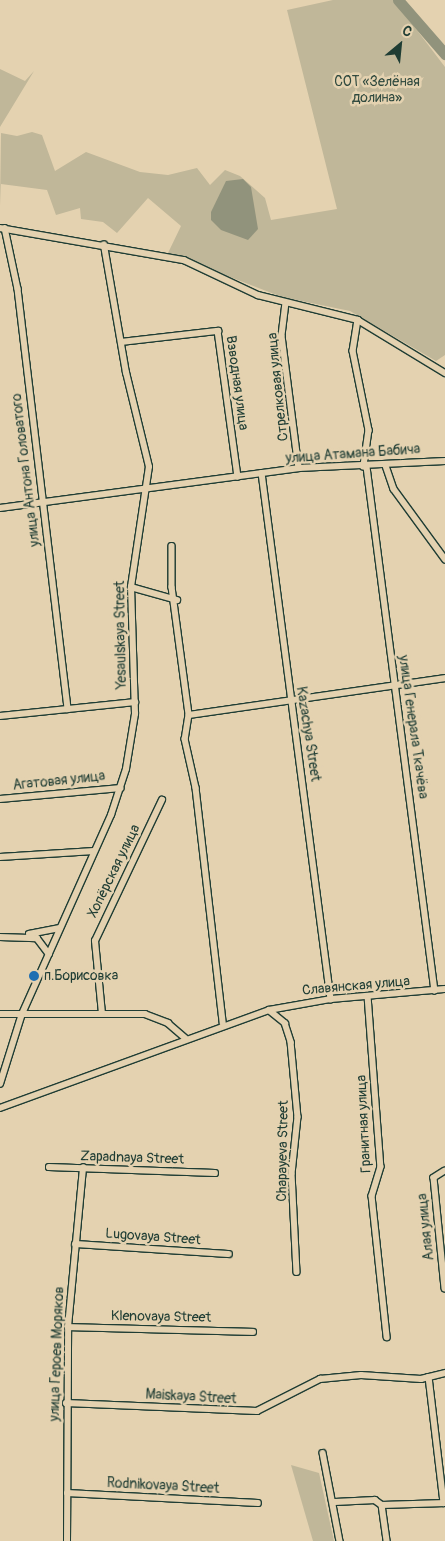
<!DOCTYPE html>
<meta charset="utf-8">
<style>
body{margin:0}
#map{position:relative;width:445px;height:1541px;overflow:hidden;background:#e4d2b0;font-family:Pangolin,sans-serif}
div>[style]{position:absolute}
.green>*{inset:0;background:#c0b799}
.water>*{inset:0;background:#91937c}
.river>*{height:11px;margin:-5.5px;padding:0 5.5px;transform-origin:5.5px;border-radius:5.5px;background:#91937c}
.roads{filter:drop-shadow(1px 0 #1f3d34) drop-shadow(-1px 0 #1f3d34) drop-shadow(0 1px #1f3d34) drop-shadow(0 -1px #1f3d34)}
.minor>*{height:5.5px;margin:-2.75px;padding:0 2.75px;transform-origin:2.75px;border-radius:2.75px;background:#e4d2b0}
.dots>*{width:14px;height:14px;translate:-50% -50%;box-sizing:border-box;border:2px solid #e4d2b0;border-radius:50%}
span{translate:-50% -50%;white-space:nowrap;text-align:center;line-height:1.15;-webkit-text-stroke:5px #e4d2b0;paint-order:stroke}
.park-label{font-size:14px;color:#2f493e}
.street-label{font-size:14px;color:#1f3d34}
.poi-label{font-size:14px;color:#1f3d34}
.left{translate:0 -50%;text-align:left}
.north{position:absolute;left:375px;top:20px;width:50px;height:50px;-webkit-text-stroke:4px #e4d2b0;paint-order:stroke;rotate:28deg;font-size:14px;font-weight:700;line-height:20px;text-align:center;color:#1f3d34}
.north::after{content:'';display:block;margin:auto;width:18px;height:22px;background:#1f3d34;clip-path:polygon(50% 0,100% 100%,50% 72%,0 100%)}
</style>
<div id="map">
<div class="green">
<i style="clip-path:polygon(333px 0,394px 0,445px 67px,445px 355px,436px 361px,350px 311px,282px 297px,168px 253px,181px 226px,148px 198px,117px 233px,103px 222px,81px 219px,80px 208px,56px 215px,47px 190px,1px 184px,0 206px,1px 133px,17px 136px,32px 132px,42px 135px,55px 171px,86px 152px,140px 172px,168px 175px,197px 168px,210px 185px,225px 170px,240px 176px,265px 198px,271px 220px,337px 209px,287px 10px)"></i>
<i style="clip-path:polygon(0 69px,25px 81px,34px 71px,0 127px)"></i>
<i style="clip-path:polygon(291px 1465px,319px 1473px,334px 1541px,313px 1541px)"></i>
</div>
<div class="water">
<i style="clip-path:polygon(243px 179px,251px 187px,258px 229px,248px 240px,221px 230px,211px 220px,211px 212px,226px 181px)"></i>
</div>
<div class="river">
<i style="left:398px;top:0;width:72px;rotate:49deg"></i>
</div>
<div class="roads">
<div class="minor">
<i style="left:0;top:228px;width:187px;rotate:9.9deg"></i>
<i style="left:184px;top:260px;width:82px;rotate:25.3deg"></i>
<i style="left:258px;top:295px;width:103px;rotate:14deg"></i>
<i style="left:358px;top:320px;width:102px;rotate:31.3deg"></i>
<i style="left:5px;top:228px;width:62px;rotate:78deg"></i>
<i style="left:18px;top:289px;width:423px;rotate:83.2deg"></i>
<i style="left:286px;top:303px;width:33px;rotate:97deg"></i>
<i style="left:282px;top:336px;width:133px;rotate:82.7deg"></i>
<i style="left:358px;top:320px;width:31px;rotate:99deg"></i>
<i style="left:353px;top:351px;width:81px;rotate:78.6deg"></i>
<i style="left:369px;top:430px;width:37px;rotate:98deg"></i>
<i style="left:121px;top:342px;width:98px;rotate:-6.5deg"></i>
<i style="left:218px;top:331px;width:147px;rotate:82.2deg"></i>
<i style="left:386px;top:466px;width:24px;rotate:71deg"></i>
<i style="left:394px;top:489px;width:87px;rotate:53.9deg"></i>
<i style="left:367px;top:467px;width:528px;rotate:82.61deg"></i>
<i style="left:262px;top:473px;width:531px;rotate:82.53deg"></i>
<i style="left:0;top:508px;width:302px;rotate:-7.6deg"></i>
<i style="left:299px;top:468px;width:146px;rotate:-2.7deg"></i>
<i style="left:172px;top:546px;width:41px;rotate:90deg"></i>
<i style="left:172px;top:587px;width:129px;rotate:82.4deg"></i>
<i style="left:189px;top:715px;width:24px;rotate:99deg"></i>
<i style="left:185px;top:739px;width:50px;rotate:77.3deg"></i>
<i style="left:196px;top:788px;width:237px;rotate:83.4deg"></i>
<i style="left:131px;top:587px;width:48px;rotate:15.8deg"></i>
<i style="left:189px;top:715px;width:259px;rotate:-8.2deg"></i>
<i style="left:0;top:716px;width:136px;rotate:-5.9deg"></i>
<i style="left:0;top:799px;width:121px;rotate:-5.2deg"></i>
<i style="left:0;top:857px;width:94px;rotate:-3.7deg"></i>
<i style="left:29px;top:934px;width:31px;rotate:-11deg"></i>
<i style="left:0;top:937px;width:37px;rotate:2deg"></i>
<i style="left:37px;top:938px;width:20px;rotate:53deg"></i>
<i style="left:368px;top:996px;width:171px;rotate:85.7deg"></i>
<i style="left:381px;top:1167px;width:30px;rotate:107deg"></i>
<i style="left:372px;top:1196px;width:142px;rotate:83.9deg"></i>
<i style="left:269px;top:1010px;width:21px;rotate:39deg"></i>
<i style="left:285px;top:1023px;width:20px;rotate:72deg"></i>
<i style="left:291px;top:1042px;width:75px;rotate:84.7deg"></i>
<i style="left:298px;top:1117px;width:57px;rotate:96deg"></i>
<i style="left:292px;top:1174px;width:98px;rotate:87.1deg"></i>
<i style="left:0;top:1014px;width:145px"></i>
<i style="left:145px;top:1014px;width:25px;rotate:21deg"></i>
<i style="left:168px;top:1023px;width:23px;rotate:41deg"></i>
<i style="left:102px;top:1014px;width:73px;rotate:-95.5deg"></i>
<i style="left:95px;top:941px;width:156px;rotate:-64.6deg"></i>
<i style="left:0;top:1084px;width:73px;rotate:-72.6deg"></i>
<i style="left:22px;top:1014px;width:218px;rotate:-65.9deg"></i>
<i style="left:111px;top:815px;width:48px;rotate:-71.9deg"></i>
<i style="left:126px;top:769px;width:56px;rotate:-80.7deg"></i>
<i style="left:135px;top:714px;width:127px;rotate:-91.8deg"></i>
<i style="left:131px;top:587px;width:121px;rotate:-81.5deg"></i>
<i style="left:149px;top:467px;width:97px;rotate:-103.7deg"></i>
<i style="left:126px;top:373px;width:130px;rotate:-99.8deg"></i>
<i style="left:0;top:1108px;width:286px;rotate:-20deg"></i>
<i style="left:269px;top:1010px;width:63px;rotate:-10.1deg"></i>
<i style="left:331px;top:999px;width:114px;rotate:-5deg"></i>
<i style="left:49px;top:1167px;width:166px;rotate:2.1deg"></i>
<i style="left:445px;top:1171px;width:13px;rotate:148deg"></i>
<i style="left:434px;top:1178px;width:111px;rotate:84.3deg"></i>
<i style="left:75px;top:1244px;width:154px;rotate:3.7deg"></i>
<i style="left:68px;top:1327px;width:185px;rotate:1.5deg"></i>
<i style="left:429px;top:1377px;width:127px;rotate:83.2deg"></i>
<i style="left:66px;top:1403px;width:191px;rotate:2.4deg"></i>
<i style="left:257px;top:1411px;width:71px;rotate:-26.9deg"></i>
<i style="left:320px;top:1379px;width:41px;rotate:-5.6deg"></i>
<i style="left:361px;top:1375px;width:60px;rotate:3.8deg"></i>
<i style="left:421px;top:1379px;width:25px;rotate:-14deg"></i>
<i style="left:323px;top:1453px;width:90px;rotate:79.1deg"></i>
<i style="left:67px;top:1493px;width:191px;rotate:3deg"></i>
<i style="left:335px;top:1502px;width:40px;rotate:-2.9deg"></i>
<i style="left:375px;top:1500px;width:9px;rotate:36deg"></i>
<i style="left:382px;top:1505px;width:63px;rotate:-1.8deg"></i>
<i style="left:382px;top:1505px;width:36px;rotate:82deg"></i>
<i style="left:67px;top:1541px;width:214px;rotate:-89.7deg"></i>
<i style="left:68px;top:1327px;width:160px;rotate:-84.6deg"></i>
</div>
</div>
<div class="dots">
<i style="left:34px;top:976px;background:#1f6fb2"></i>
</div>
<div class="park-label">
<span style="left:377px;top:90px">СОТ «Зелёная<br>долина»</span>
</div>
<div class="street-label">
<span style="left:237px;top:383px;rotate:82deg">Взводная улица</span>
<span style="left:278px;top:387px;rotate:-96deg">Стрелковая улица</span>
<span style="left:353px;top:454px;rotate:-4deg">улица Атамана Бабича</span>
<span style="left:26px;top:470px;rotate:-97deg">улица Антона Головатого</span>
<span style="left:121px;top:635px;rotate:-91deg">Yesaulskaya Street</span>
<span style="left:413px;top:727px;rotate:82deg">улица Генерала Ткачёва</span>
<span style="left:308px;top:734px;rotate:81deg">Kazachya Street</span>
<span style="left:59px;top:781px;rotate:-6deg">Агатовая улица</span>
<span style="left:114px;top:871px;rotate:-64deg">Хопёрская улица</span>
<span style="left:356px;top:986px;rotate:-5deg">Славянская улица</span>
<span style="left:364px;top:1124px;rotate:-93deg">Гранитная улица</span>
<span style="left:283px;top:1151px;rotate:-89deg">Chapayeva Street</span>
<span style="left:132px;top:1158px;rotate:2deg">Zapadnaya Street</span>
<span style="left:426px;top:1227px;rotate:-96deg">Алая улица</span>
<span style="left:153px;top:1237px;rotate:4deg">Lugovaya Street</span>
<span style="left:161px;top:1317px;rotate:1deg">Klenovaya Street</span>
<span style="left:57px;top:1354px;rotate:-88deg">улица Героев Моряков</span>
<span style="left:191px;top:1397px;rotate:3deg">Maiskaya Street</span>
<span style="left:163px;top:1486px;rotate:3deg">Rodnikovaya Street</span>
</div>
<div class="poi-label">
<span class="left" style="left:44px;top:976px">п.Борисовка</span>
</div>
<div class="north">С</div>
</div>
